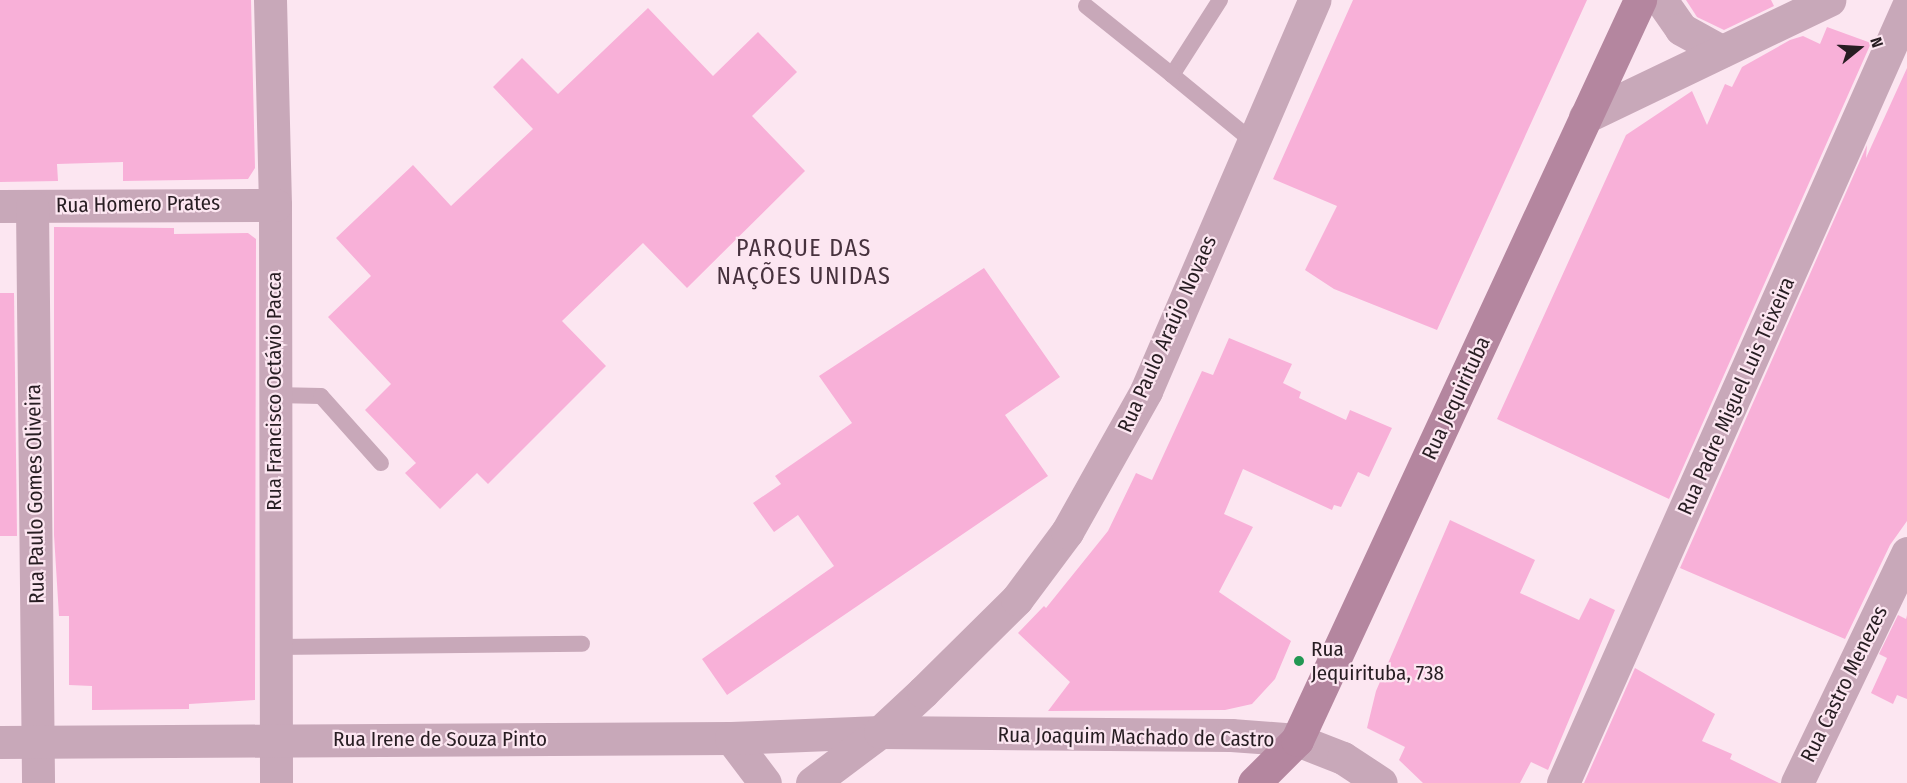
<!DOCTYPE html>
<meta charset="utf-8">
<style>
body{margin:0}
#map{position:relative;width:1907px;height:783px;overflow:hidden;background:#fce6f1;font-family:"Fira Sans Condensed",sans-serif}
div>[style]{position:absolute}
.building>*{inset:0;background:#f8b0d8}
.lane>*{height:16px;margin:-8px;padding:0 8px;transform-origin:8px;border-radius:8px;background:#c8a8b9}
.street>*{height:33px;margin:-16.5px;padding:0 16.5px;transform-origin:16.5px;border-radius:16.5px;background:#c8a8b9}
.secondary>*{height:33px;margin:-16.5px;padding:0 16.5px;transform-origin:16.5px;border-radius:16.5px;background:#b4869f}
.dots>*{width:16px;height:16px;translate:-50% -50%;box-sizing:border-box;border:3px solid #fce6f1;border-radius:50%}
span{translate:-50% -50%;white-space:nowrap;text-align:center;line-height:1.15;-webkit-text-stroke:4.5px #fce6f1;paint-order:stroke}
.street-label{font-size:21px;color:#271d22}
.poi-label{font-size:21px;color:#271d22}
.left{translate:0 -50%;text-align:left}
.quarter-label{font-size:24px;color:#47323e;letter-spacing:1.5px}
.north{position:absolute;left:1829px;top:18px;width:60px;height:60px;-webkit-text-stroke:4px #fce6f1;paint-order:stroke;rotate:72deg;font-size:16px;font-weight:700;line-height:24px;text-align:center;color:#271d22}
.north::after{content:'';display:block;margin:auto;width:21px;height:27px;background:#271d22;clip-path:polygon(50% 0,100% 100%,50% 72%,0 100%)}
</style>
<div id="map">
<div class="building">
<i style="clip-path:polygon(0 0,251px 0,255px 168px,248px 179px,123px 181px,123px 162px,57px 164px,58px 181px,0 182px)"></i>
<i style="clip-path:polygon(1353px 0,1587px 0,1437px 330px,1334px 289px,1305px 270px,1337px 206px,1273px 179px)"></i>
<i style="clip-path:polygon(1686px 0,1771px 0,1774px 6px,1724px 30px,1697px 17px)"></i>
<i style="clip-path:polygon(648px 8px,713px 76px,758px 32px,797px 72px,752px 116px,805px 171px,687px 288px,643px 243px,562px 321px,606px 366px,488px 484px,477px 473px,440px 509px,405px 473px,416px 463px,365px 410px,391px 384px,328px 317px,371px 276px,336px 238px,413px 165px,451px 206px,533px 129px,493px 87px,522px 58px,558px 94px)"></i>
<i style="clip-path:polygon(1827px 27px,1871px 43px,1669px 499px,1497px 419px,1626px 135px,1692px 91px,1707px 125px,1725px 84px,1732px 87px,1742px 67px,1790px 40px,1803px 36px,1820px 44px)"></i>
<i style="clip-path:polygon(1907px 68px,1907px 521px,1890px 545px,1845px 639px,1680px 568px,1867px 145px,1866px 158px)"></i>
<i style="clip-path:polygon(54px 227px,174px 228px,174px 234px,248px 233px,256px 239px,255px 700px,189px 704px,189px 709px,92px 710px,92px 686px,69px 685px,69px 616px,59px 616px,54px 535px)"></i>
<i style="clip-path:polygon(984px 268px,1060px 377px,1005px 415px,1048px 476px,727px 695px,702px 659px,834px 566px,798px 515px,774px 532px,753px 503px,781px 484px,775px 476px,852px 423px,819px 376px)"></i>
<i style="clip-path:polygon(0 293px,14px 293px,17px 536px,0 536px)"></i>
<i style="clip-path:polygon(1229px 338px,1292px 364px,1283px 383px,1301px 392px,1299px 398px,1346px 420px,1350px 410px,1392px 428px,1369px 477px,1358px 472px,1341px 507px,1334px 505px,1332px 510px,1243px 469px,1224px 514px,1253px 527px,1219px 592px,1291px 641px,1275px 679px,1252px 704px,1225px 710px,1048px 711px,1070px 682px,1018px 633px,1044px 606px,1046px 608px,1108px 531px,1136px 473px,1152px 480px,1202px 371px,1213px 375px)"></i>
<i style="clip-path:polygon(1450px 520px,1535px 560px,1520px 593px,1579px 620px,1590px 598px,1615px 610px,1548px 770px,1531px 762px,1520px 783px,1423px 783px,1399px 760px,1405px 747px,1367px 728px,1376px 691px)"></i>
<i style="clip-path:polygon(1898px 615px,1906px 619px,1907px 615px,1907px 699px,1897px 695px,1893px 704px,1871px 693px,1887px 658px,1879px 654px)"></i>
<i style="clip-path:polygon(1635px 668px,1715px 714px,1702px 741px,1732px 754px,1730px 759px,1779px 783px,1584px 783px)"></i>
</div>
<div class="lane">
<i style="left:1220px;top:0;width:89px;rotate:122.6deg"></i>
<i style="left:1172px;top:75px;width:102px;rotate:39.4deg"></i>
<i style="left:1086px;top:6px;width:110px;rotate:38.7deg"></i>
<i style="left:275px;top:395px;width:46px;rotate:1.2deg"></i>
<i style="left:321px;top:396px;width:90px;rotate:48.2deg"></i>
<i style="left:276px;top:647px;width:306px;rotate:-0.6deg"></i>
</div>
<div class="street">
<i style="left:270px;top:0;width:205px;rotate:88.6deg"></i>
<i style="left:275px;top:205px;width:578px;rotate:89.9deg"></i>
<i style="left:1661px;top:0;width:35px;rotate:55deg"></i>
<i style="left:1681px;top:29px;width:46px;rotate:28.8deg"></i>
<i style="left:1585px;top:117px;width:271px;rotate:-25.6deg"></i>
<i style="left:0;top:206px;width:275px;rotate:-0.2deg"></i>
<i style="left:32px;top:206px;width:577px;rotate:89.4deg"></i>
<i style="left:731px;top:738px;width:56px;rotate:52.9deg"></i>
<i style="left:0;top:742px;width:731px;rotate:-0.31deg"></i>
<i style="left:731px;top:738px;width:149px;rotate:-2.3deg"></i>
<i style="left:880px;top:732px;width:351px;rotate:0.5deg"></i>
<i style="left:1231px;top:735px;width:66px;rotate:4.3deg"></i>
<i style="left:1297px;top:740px;width:49px;rotate:21.4deg"></i>
<i style="left:1343px;top:758px;width:45px;rotate:33.3deg"></i>
<i style="left:812px;top:783px;width:85px;rotate:-36.9deg"></i>
<i style="left:880px;top:732px;width:59px;rotate:-42.9deg"></i>
<i style="left:923px;top:692px;width:132px;rotate:-44.7deg"></i>
<i style="left:1017px;top:599px;width:84px;rotate:-53.3deg"></i>
<i style="left:1067px;top:532px;width:162px;rotate:-60.7deg"></i>
<i style="left:1146px;top:391px;width:426px;rotate:-66.7deg"></i>
<i style="left:1563px;top:783px;width:848px;rotate:-66.06deg"></i>
<i style="left:1797px;top:783px;width:255px;rotate:-64.4deg"></i>
</div>
<div class="secondary">
<i style="left:1254px;top:783px;width:61px;rotate:-45deg"></i>
<i style="left:1297px;top:740px;width:816px;rotate:-65.13deg"></i>
</div>
<div class="dots">
<i style="left:1299px;top:661px;background:#229753"></i>
</div>
<div class="street-label">
<span style="left:138px;top:204px;rotate:-1deg">Rua Homero Prates</span>
<span style="left:1167px;top:334px;rotate:-66deg">Rua Paulo Araújo Novaes</span>
<span style="left:274px;top:391px;rotate:-90deg">Rua Francisco Octávio Pacca</span>
<span style="left:1736px;top:396px;rotate:-66deg">Rua Padre Miguel Luis Teixeira</span>
<span style="left:1456px;top:398px;rotate:-65deg">Rua Jequirituba</span>
<span style="left:35px;top:494px;rotate:-91deg">Rua Paulo Gomes Oliveira</span>
<span style="left:1844px;top:684px;rotate:-64deg">Rua Castro Menezes</span>
<span style="left:1136px;top:737px;rotate:1deg">Rua Joaquim Machado de Castro</span>
<span style="left:440px;top:739px">Rua Irene de Souza Pinto</span>
</div>
<div class="poi-label">
<span class="left" style="left:1311px;top:661px">Rua<br>Jequirituba, 738</span>
</div>
<div class="quarter-label">
<span style="left:804px;top:263px">PARQUE DAS<br>NAÇÕES UNIDAS</span>
</div>
<div class="north">N</div>
</div>
